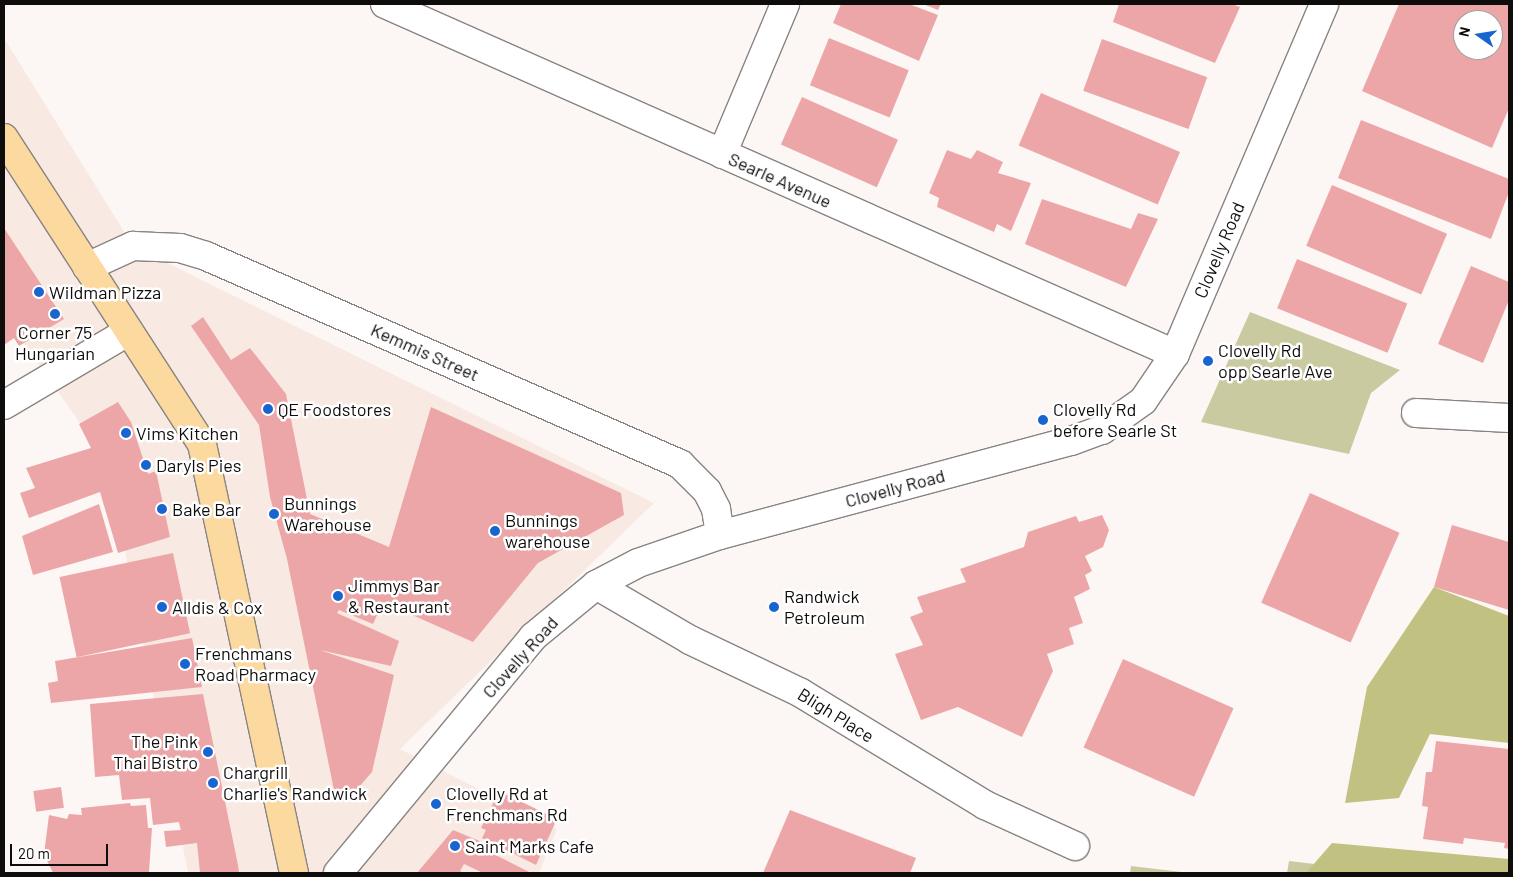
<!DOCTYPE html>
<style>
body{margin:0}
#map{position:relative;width:1513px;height:877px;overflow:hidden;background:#fcf7f4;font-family:Barlow,sans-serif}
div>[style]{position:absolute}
.built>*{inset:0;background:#f8eae3}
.green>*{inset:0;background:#c9ca9f}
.forest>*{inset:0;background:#c1c181}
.building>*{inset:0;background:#eda6a7;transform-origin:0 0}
.roads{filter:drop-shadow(1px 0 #898481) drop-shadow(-1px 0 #898481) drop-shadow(0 1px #898481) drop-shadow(0 -1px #898481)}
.street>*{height:28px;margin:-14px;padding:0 14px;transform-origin:14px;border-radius:14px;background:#fff}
.secondary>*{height:28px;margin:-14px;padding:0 14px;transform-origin:14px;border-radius:14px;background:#fff}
.primary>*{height:28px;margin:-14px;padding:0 14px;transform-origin:14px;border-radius:14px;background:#fbd99f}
.dots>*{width:14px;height:14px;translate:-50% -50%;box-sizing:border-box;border:2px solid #fff;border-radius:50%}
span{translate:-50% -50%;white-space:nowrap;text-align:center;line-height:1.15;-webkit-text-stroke:5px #fff;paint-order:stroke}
.street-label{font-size:18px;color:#0f0d0c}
.poi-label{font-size:18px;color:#0f0d0c}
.left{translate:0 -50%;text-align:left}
.right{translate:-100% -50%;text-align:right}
.frame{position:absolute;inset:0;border:5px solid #0f0d0c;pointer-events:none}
.north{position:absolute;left:1453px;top:10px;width:50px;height:50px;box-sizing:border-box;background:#fff;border:1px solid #9f9e9e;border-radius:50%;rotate:283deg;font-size:14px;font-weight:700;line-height:20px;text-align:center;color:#0f0d0c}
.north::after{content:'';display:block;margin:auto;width:18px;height:22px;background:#1865d0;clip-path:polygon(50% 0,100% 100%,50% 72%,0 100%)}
.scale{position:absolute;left:10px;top:844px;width:98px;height:22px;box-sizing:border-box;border:2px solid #0f0d0c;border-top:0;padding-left:6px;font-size:15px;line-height:18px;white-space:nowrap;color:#0f0d0c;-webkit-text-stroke:4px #fff;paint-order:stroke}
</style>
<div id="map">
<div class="built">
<i style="clip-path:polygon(4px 38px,133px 246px,654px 503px,400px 749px,557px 829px,539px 873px,188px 873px,108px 463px,4px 315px)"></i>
</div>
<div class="green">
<i style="clip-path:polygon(1250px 312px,1400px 370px,1371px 393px,1349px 454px,1201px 422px)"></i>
<i style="clip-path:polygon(1289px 861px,1391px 873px,1287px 873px)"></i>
<i style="clip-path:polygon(1131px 866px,1190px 873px,1130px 873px)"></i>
</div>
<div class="forest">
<i style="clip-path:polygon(1434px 587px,1509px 616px,1509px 743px,1430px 734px,1399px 798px,1345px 803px,1367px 687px)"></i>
<i style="clip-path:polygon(1332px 843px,1509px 859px,1509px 873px,1306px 873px)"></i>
</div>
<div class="building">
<i style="clip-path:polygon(841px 4px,909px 4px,938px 15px,919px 61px,833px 23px)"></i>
<i style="clip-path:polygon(923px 4px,941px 4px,938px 10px)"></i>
<i style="clip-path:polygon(1119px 4px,1232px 4px,1240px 7px,1215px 63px,1113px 22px)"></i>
<i style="clip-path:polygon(evenodd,1399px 4px,1509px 4px,1509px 108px,1492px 148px,1362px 91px,1399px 4px,1463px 20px,1493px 20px,1493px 50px,1463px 50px,1463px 20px)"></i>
<i style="left:829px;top:38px;width:86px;height:51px;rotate:22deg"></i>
<i style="left:1102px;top:39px;width:112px;height:55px;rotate:20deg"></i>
<i style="left:1041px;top:93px;width:151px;height:57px;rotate:23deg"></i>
<i style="left:802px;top:97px;width:105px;height:52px;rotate:24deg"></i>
<i style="clip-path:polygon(1361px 120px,1509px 179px,1509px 192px,1491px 239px,1338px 178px)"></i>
<i style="clip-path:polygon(947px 150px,971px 159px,977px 150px,1003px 162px,998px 173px,1031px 183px,1011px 231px,997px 224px,994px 232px,937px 207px,939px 198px,929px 193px)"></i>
<i style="left:1332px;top:185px;width:125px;height:66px;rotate:23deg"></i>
<i style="clip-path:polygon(1042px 199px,1131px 229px,1138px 213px,1158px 219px,1126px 287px,1025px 244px)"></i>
<i style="clip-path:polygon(4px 228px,64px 319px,19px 346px,14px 338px,4px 345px)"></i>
<i style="left:1297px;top:259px;width:119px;height:53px;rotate:22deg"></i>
<i style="clip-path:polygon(1471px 266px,1509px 282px,1509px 300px,1483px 363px,1438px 344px)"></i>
<i style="clip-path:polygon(203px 317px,231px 360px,250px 348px,286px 394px,310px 514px,389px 547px,431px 407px,621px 493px,624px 515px,538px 563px,473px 642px,383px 602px,373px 624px,339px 610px,337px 613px,399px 641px,391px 666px,320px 650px,394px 675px,372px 772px,346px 802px,336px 800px,287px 559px,270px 497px,259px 425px,191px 326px)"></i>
<i style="clip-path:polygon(118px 402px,131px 422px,148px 474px,156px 471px,170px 537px,118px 553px,100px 492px,29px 518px,20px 493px,35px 488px,26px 468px,91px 448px,79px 424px)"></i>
<i style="left:1310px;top:493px;width:98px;height:120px;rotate:24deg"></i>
<i style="clip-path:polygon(99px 504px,113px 552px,33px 575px,22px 536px)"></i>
<i style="clip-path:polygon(1102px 515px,1109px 530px,1103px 547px,1085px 556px,1092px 571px,1085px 575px,1090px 589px,1074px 597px,1083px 623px,1069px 628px,1074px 644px,1047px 654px,1053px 671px,1022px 737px,958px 707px,921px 720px,895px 654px,923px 645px,910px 617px,923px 612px,917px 597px,966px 582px,960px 569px,1024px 547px,1028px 532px,1076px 516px,1079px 522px)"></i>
<i style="clip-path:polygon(1452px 525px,1509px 542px,1509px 610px,1434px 587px)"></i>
<i style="left:173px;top:553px;width:82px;height:116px;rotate:78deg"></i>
<i style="clip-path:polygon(192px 638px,202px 687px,51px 703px,48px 683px,58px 681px,55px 661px)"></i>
<i style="left:1123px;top:659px;width:121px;height:97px;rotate:24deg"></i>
<i style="clip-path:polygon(203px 694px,238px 865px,239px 873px,200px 873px,197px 843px,166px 847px,164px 831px,181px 830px,179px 822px,153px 825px,150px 798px,122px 800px,119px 775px,95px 777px,90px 704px)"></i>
<i style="clip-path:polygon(1436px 741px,1509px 749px,1509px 849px,1504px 848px,1505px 843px,1464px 838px,1463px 844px,1423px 839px,1428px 807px,1422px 806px,1426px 772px,1432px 772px)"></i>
<i style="left:61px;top:787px;width:21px;height:28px;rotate:82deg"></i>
<i style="clip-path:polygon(499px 791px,557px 819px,536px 865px,482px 838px,486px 830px,481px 828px)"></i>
<i style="clip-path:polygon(130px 803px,131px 806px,146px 805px,148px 828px,152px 828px,149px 872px,53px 873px,44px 854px,49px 815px,67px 819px,69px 814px,82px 815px,81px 808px)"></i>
<i style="clip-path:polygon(790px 810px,916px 858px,910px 873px,763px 873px)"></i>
<i style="clip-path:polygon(453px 830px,482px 842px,480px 847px,531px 873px,483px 873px,464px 864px,460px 871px,464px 873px,417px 873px)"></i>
</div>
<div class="roads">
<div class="street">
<i style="left:385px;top:4px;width:864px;rotate:23.9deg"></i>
<i style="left:722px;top:154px;width:163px;rotate:-67.2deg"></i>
<i style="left:87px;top:267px;width:51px;rotate:-24.5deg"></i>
<i style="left:133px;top:246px;width:47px;rotate:2.4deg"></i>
<i style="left:180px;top:248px;width:27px;rotate:17deg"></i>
<i style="left:206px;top:256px;width:518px;rotate:23.69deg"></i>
<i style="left:680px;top:464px;width:38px;rotate:45deg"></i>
<i style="left:707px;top:491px;width:20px;rotate:63deg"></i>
<i style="left:716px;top:509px;width:26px;rotate:81deg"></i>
<i style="left:4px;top:405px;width:145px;rotate:-30.6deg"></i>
<i style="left:1416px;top:413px;width:93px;rotate:3.1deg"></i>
<i style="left:596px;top:585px;width:109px;rotate:30.3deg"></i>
<i style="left:690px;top:640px;width:123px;rotate:25.5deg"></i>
<i style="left:801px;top:693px;width:215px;rotate:31.3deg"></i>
<i style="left:985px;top:805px;width:99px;rotate:24.5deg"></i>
</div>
<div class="secondary">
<i style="left:338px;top:873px;width:306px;rotate:-50.4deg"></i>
<i style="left:533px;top:637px;width:82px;rotate:-39.5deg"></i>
<i style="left:596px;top:585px;width:47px;rotate:-27.6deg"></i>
<i style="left:638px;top:563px;width:87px;rotate:-18.9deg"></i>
<i style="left:720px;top:535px;width:363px;rotate:-15deg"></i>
<i style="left:1071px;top:441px;width:33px;rotate:-20deg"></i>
<i style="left:1102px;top:430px;width:50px;rotate:-35.3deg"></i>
<i style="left:1143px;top:401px;width:57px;rotate:-55.8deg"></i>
<i style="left:1175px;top:354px;width:380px;rotate:-66.9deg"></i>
</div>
<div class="primary">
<i style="left:4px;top:138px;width:364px;rotate:57.1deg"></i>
<i style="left:202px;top:444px;width:439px;rotate:77.9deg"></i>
</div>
</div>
<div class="dots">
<i style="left:39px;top:292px;background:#1865d0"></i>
<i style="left:55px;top:314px;background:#1865d0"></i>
<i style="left:1208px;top:361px;background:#1865d0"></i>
<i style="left:268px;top:409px;background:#1865d0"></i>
<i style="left:1043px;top:420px;background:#1865d0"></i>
<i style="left:126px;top:433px;background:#1865d0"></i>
<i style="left:146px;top:465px;background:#1865d0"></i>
<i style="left:162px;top:509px;background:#1865d0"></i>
<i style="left:274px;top:514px;background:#1865d0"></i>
<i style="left:495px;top:531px;background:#1865d0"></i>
<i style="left:338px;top:596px;background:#1865d0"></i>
<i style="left:162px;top:607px;background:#1865d0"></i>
<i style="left:774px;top:607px;background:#1865d0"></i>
<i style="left:185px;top:664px;background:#1865d0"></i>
<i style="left:208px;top:752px;background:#1865d0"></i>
<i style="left:213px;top:783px;background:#1865d0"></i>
<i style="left:436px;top:804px;background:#1865d0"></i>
<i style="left:455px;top:846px;background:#1865d0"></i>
</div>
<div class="street-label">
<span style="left:780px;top:180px;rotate:24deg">Searle Avenue</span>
<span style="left:1219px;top:250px;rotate:-67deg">Clovelly Road</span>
<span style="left:425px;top:352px;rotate:24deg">Kemmis Street</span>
<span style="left:895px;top:488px;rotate:-15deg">Clovelly Road</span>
<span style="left:520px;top:657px;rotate:-48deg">Clovelly Road</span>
<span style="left:836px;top:715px;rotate:32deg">Bligh Place</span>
</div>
<div class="poi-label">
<span class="left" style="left:49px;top:292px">Wildman Pizza</span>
<span style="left:55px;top:343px">Corner 75<br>Hungarian</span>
<span class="left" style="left:1218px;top:361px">Clovelly Rd<br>opp Searle Ave</span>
<span class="left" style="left:278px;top:409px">QE Foodstores</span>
<span class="left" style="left:1053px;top:420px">Clovelly Rd<br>before Searle St</span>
<span class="left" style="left:136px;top:433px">Vims Kitchen</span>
<span class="left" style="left:156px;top:465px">Daryls Pies</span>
<span class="left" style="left:284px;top:514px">Bunnings<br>Warehouse</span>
<span class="left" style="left:172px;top:509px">Bake Bar</span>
<span class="left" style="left:505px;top:531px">Bunnings<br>warehouse</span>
<span class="left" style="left:348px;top:596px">Jimmys Bar<br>&amp; Restaurant</span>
<span class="left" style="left:784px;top:607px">Randwick<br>Petroleum</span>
<span class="left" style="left:172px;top:607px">Alldis &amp; Cox</span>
<span class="left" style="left:195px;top:664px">Frenchmans<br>Road Pharmacy</span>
<span class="right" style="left:198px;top:752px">The Pink<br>Thai Bistro</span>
<span class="left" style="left:223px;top:783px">Chargrill<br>Charlie's Randwick</span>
<span class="left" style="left:446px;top:804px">Clovelly Rd at<br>Frenchmans Rd</span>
<span class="left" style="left:465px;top:846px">Saint Marks Cafe</span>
</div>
<div class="frame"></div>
<div class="north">N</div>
<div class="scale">20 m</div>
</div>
